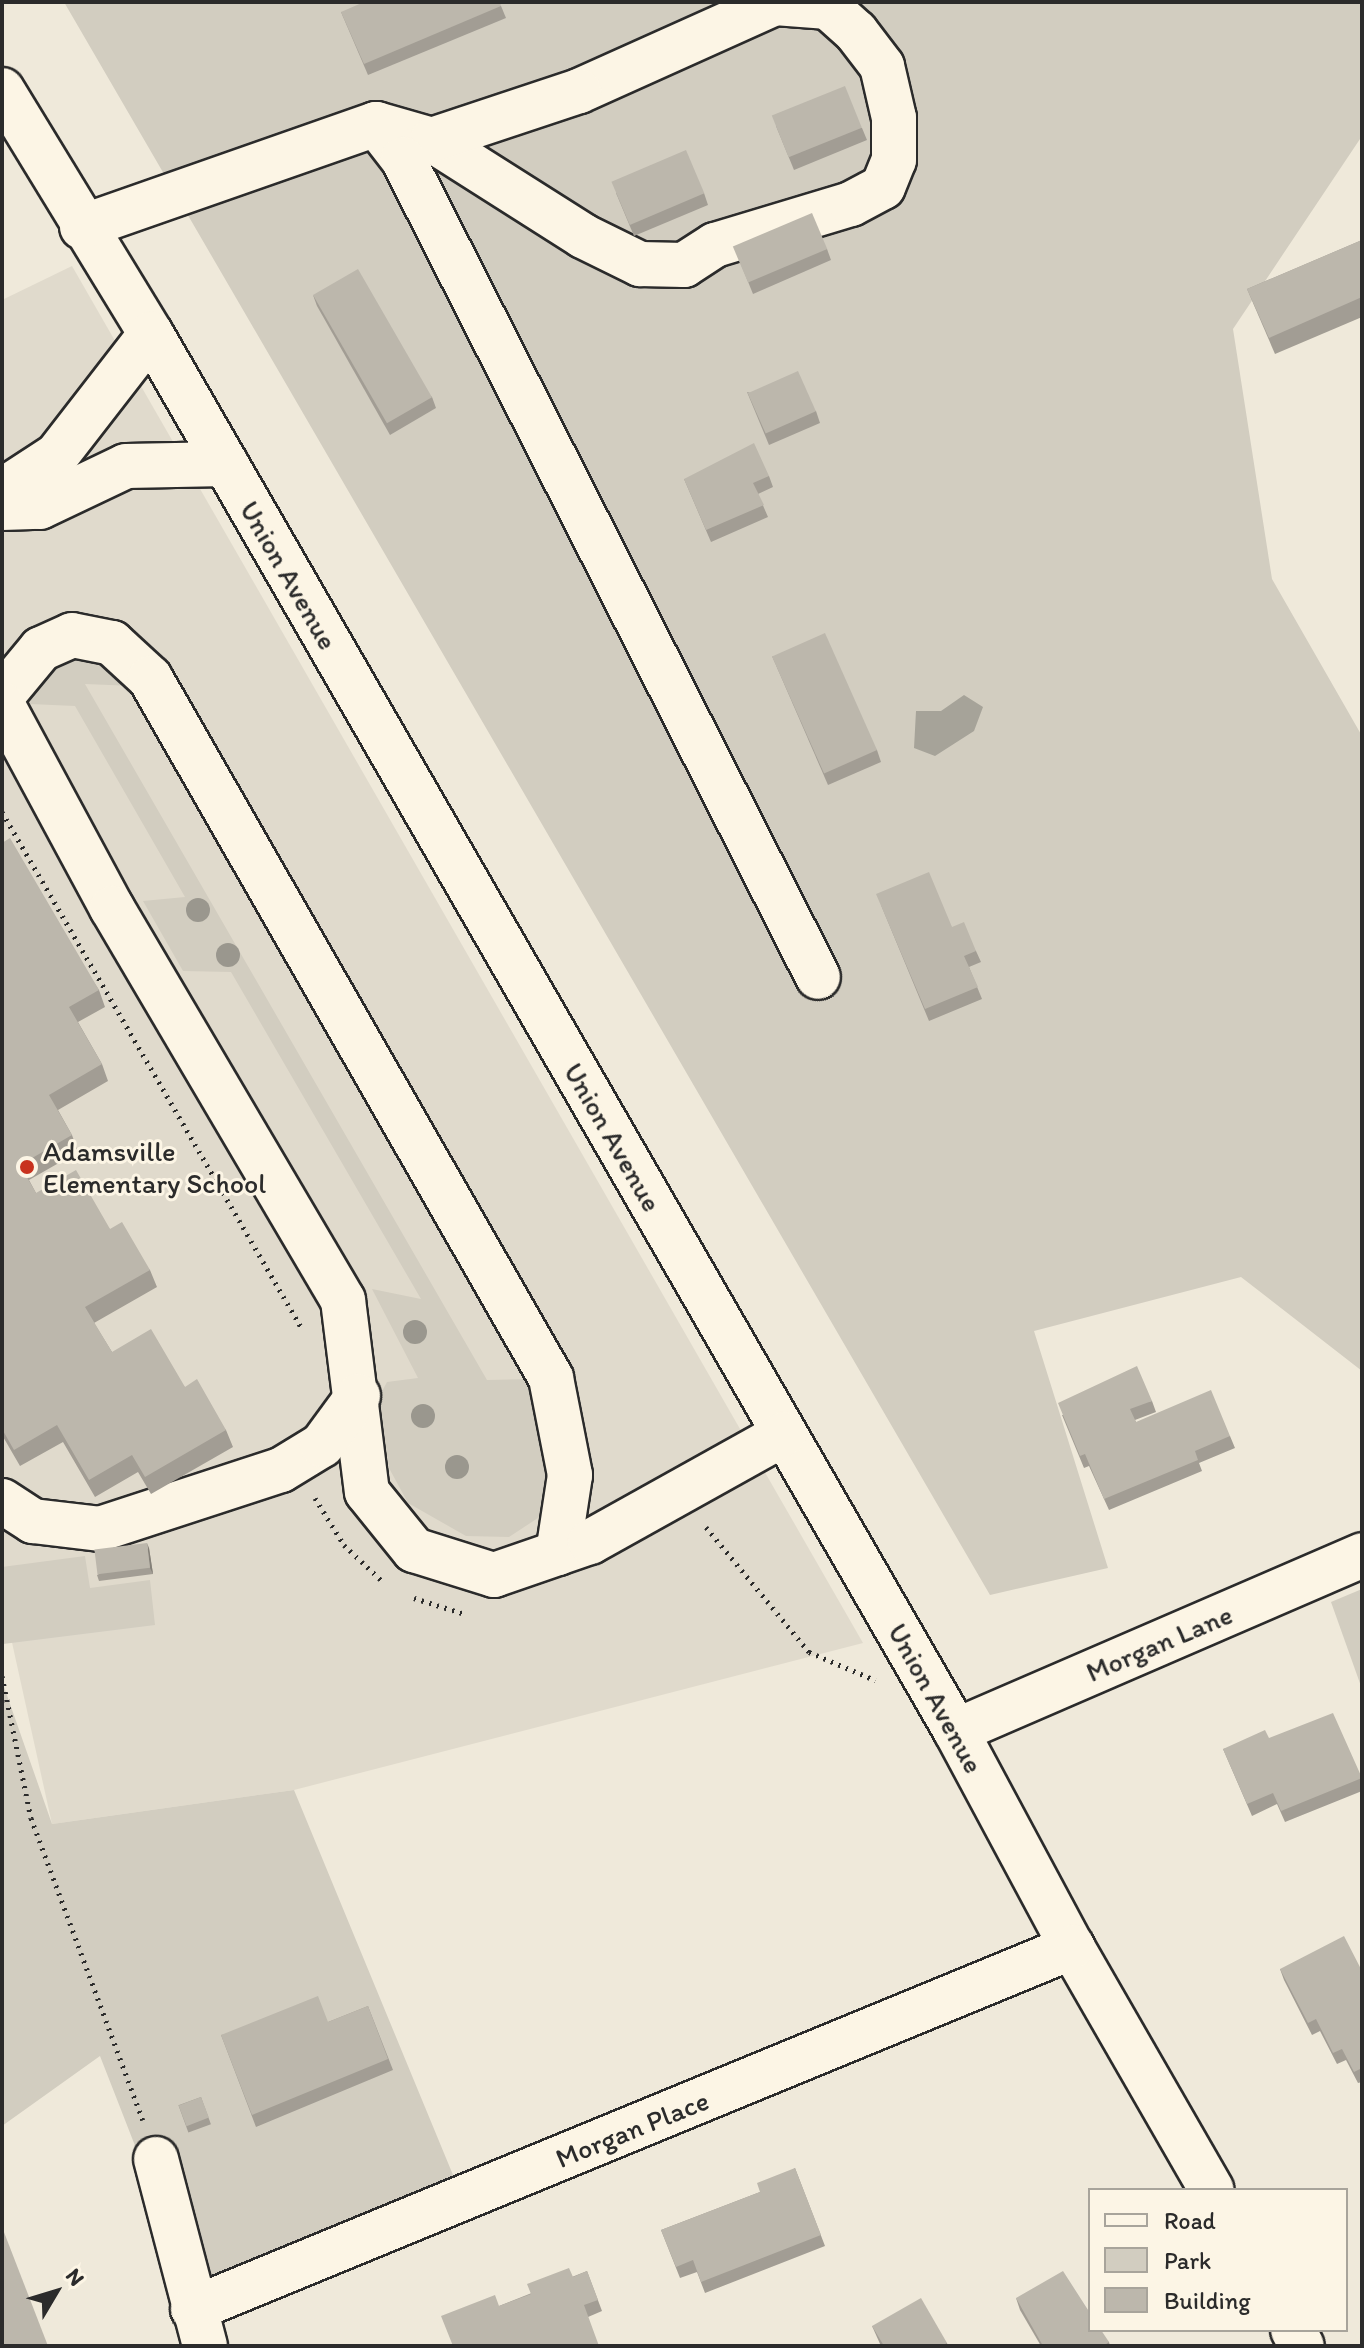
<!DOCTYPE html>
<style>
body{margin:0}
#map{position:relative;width:1364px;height:2348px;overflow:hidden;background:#efe9da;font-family:Itim,sans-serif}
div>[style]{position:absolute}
.built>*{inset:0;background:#e0dacc}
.green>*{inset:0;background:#d2cdc0}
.water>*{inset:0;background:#a6a399}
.path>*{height:5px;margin-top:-2.5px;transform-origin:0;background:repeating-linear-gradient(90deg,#2b2b2b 0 2px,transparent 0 8px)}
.roads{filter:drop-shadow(2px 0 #2b2b2b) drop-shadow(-2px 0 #2b2b2b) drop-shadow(0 2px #2b2b2b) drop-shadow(0 -2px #2b2b2b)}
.minor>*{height:44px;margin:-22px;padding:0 22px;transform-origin:22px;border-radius:22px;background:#fcf5e5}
.trees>*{width:24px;height:24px;margin:-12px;border-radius:50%;background:#9a978e}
.wall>*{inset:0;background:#a29d94;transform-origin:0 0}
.shaded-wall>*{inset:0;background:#848078}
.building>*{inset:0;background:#bcb7ac;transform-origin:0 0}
.dots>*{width:22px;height:22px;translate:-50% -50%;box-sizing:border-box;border:4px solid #fcf5e5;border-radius:50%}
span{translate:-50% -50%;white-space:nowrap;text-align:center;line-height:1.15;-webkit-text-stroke:6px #fcf5e5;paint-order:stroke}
.street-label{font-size:28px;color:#2b2b2b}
.poi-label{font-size:28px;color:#2b2b2b}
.left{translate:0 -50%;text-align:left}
.frame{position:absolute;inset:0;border:4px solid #2b2b2b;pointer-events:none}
.legend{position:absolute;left:1088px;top:2188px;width:260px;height:144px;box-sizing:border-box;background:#fcf5e5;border:2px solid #a8a49b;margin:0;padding:10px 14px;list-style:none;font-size:24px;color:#2b2b2b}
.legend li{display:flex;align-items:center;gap:16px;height:40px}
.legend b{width:40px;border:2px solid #a8a49b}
.north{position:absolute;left:16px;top:2252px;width:80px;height:80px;-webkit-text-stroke:6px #fcf5e5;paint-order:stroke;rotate:52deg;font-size:22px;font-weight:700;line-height:32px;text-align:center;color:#2b2b2b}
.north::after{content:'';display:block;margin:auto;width:28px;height:36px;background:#2b2b2b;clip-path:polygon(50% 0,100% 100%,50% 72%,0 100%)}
</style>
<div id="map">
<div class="built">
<i style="clip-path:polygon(72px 266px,863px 1643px,294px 1790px,52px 1824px,2px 1597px,2px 300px)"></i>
</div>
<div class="green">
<i style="clip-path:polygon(64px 2px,1362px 2px,1362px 136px,1233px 329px,1272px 579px,1362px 736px,1362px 1371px,1241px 1277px,1034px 1331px,1108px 1568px,990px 1595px)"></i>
<i style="clip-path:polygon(92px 650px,134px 686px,85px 684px,487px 1380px,535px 1379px,556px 1437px,544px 1514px,509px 1537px,466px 1536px,408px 1503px,389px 1468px,379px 1397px,387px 1382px,418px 1378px,372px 1289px,421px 1299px,231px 972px,183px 971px,143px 901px,185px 897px,75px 706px,30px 704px,32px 685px,42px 669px)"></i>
<i style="clip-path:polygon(85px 1556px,90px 1588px,150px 1580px,155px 1625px,3px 1644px,2px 1567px)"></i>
<i style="clip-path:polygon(1362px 1589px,1362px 1689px,1331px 1602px)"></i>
<i style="clip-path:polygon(2px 1681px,52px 1824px,294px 1790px,465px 2204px,198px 2307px,100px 2056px,2px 2126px)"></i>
</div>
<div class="water">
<i style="clip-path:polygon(964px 695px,983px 707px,974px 731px,935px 756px,914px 748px,916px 711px,941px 711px)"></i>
</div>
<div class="path">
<i style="left:2px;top:812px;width:596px;rotate:59.86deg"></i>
<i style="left:315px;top:1498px;width:55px;rotate:58.3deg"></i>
<i style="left:344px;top:1545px;width:51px;rotate:43.4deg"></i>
<i style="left:706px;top:1527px;width:162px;rotate:50.5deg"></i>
<i style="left:809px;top:1652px;width:72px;rotate:23deg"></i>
<i style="left:414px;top:1598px;width:53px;rotate:17.4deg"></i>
<i style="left:2px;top:1676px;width:145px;rotate:78.5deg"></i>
<i style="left:31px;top:1818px;width:322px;rotate:69.7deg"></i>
</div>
<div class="roads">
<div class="minor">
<i style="left:2px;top:90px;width:286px;rotate:58.6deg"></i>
<i style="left:151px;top:334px;width:1612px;rotate:60.05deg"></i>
<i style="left:956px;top:1731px;width:245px;rotate:61.8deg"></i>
<i style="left:1072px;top:1947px;width:280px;rotate:60.1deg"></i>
<i style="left:376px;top:124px;width:58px;rotate:15.9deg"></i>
<i style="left:432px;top:140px;width:179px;rotate:32.4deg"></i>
<i style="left:583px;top:236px;width:64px;rotate:26.2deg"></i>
<i style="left:640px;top:264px;width:44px;rotate:1.3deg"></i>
<i style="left:684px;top:265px;width:37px;rotate:-33deg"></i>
<i style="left:715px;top:245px;width:142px;rotate:-16.8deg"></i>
<i style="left:851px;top:204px;width:36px;rotate:-28deg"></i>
<i style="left:883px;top:187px;width:29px;rotate:-68deg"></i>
<i style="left:894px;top:160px;width:42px;rotate:-90deg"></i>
<i style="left:894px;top:118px;width:53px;rotate:-103deg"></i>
<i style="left:882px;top:66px;width:43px;rotate:-127.4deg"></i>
<i style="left:856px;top:32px;width:38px;rotate:-138deg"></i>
<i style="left:828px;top:7px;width:53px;rotate:-175.7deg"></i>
<i style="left:775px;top:3px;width:215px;rotate:155.8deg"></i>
<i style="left:579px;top:91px;width:155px;rotate:161.6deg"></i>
<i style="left:82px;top:227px;width:312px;rotate:-19.3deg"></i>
<i style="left:376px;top:124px;width:44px;rotate:52.4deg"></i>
<i style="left:403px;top:159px;width:917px;rotate:63.1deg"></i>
<i style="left:2px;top:491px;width:66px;rotate:-33.2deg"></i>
<i style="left:57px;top:455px;width:153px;rotate:-52.2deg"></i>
<i style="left:2px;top:508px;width:38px;rotate:-2deg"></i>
<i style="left:40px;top:507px;width:95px;rotate:-25.5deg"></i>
<i style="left:126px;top:466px;width:100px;rotate:-1.1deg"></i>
<i style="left:2px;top:696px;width:61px;rotate:-50.3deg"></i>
<i style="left:41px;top:649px;width:34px;rotate:-24deg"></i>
<i style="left:72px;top:635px;width:41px;rotate:11.3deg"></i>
<i style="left:112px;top:643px;width:52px;rotate:42.6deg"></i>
<i style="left:150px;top:678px;width:807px;rotate:60.19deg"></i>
<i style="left:551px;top:1378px;width:99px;rotate:78.9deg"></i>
<i style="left:570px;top:1475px;width:79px;rotate:98.7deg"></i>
<i style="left:2px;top:704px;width:232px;rotate:61.7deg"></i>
<i style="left:112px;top:908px;width:455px;rotate:59.5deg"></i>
<i style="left:343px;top:1300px;width:193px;rotate:82.9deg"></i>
<i style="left:367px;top:1492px;width:75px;rotate:51deg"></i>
<i style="left:414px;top:1550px;width:84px;rotate:17.4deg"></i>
<i style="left:494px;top:1575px;width:102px;rotate:-19deg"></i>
<i style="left:590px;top:1542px;width:222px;rotate:-29.1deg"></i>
<i style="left:2px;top:1501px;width:37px;rotate:33deg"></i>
<i style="left:33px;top:1521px;width:67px;rotate:6.8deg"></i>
<i style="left:100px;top:1529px;width:190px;rotate:-18.1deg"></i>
<i style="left:281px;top:1470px;width:48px;rotate:-31.4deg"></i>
<i style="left:322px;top:1445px;width:61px;rotate:-53.7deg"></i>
<i style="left:956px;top:1731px;width:443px;rotate:-23.4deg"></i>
<i style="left:156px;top:2159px;width:193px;rotate:75.3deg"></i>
<i style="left:193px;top:2309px;width:951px;rotate:-22.38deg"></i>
<i style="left:1293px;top:2330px;width:18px;rotate:61deg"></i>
</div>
</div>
<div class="trees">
<i style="left:198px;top:910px"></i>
<i style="left:228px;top:955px"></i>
<i style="left:415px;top:1332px"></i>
<i style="left:423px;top:1416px"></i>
<i style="left:457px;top:1467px"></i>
</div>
<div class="wall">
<i style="clip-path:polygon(501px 6px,506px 18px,368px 75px,341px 12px)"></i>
<i style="clip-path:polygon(776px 126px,862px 128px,867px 140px,794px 170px)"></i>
<i style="clip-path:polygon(616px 193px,704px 193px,708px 205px,634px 236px)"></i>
<i style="clip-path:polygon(1362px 240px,1362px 317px,1275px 354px,1247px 289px)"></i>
<i style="clip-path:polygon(827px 249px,831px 260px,753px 294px,738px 257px)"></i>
<i style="clip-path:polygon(313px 295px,432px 397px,436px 408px,390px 435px,317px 306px)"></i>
<i style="clip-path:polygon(747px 392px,816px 411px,820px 423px,769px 445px)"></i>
<i style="clip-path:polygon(769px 476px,773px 487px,758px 494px,768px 517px,711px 542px,684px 479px)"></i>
<i style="clip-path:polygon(772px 656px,877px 750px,881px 762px,828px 785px)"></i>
<i style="clip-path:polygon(2px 843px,99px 990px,105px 1007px,78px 1022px,102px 1064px,108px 1081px,58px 1110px,72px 1135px,78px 1152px,29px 1180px,36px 1193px,110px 1229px,150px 1270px,157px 1287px,94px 1323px,112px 1352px,185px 1387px,226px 1430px,233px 1447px,151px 1494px,138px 1472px,95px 1497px,63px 1442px,20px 1466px,2px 1435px)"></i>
<i style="clip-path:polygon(881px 905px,952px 927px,976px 951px,981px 962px,969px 967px,982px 999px,929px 1021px)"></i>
<i style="clip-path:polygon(1152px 1401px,1156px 1412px,1135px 1420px,1136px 1422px,1230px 1436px,1235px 1448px,1199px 1463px,1202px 1471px,1109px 1510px,1089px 1466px,1084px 1468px,1062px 1415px)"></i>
<i style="clip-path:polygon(149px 1548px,153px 1574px,99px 1581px,97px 1575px)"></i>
<i style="clip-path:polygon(1269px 1738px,1362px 1777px,1362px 1791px,1285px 1822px,1277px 1804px,1252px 1816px,1223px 1749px)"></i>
<i style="clip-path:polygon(1280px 1969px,1362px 1971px,1362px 2082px,1358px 2083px,1346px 2060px,1337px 2064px,1320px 2031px,1312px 2035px,1284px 1980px)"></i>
<i style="clip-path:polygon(368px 2006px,393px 2070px,256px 2127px,221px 2035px,328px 2022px)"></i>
<i style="left:201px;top:2097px;width:29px;height:24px;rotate:70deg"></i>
<i style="clip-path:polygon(795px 2168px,825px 2246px,705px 2293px,697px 2272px,680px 2278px,661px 2230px,760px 2192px)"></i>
<i style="clip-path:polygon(587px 2271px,602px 2311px,588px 2317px,499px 2306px)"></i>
<i style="clip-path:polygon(1016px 2298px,1109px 2342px,1110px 2346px,1041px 2346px,1020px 2310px)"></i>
<i style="clip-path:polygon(872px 2326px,947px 2343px,948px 2346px,881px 2346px)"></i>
</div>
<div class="shaded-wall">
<i style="clip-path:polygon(147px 1543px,149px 1548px,153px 1574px,150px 1568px)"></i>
</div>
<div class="building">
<i style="clip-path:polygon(364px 2px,500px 2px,501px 6px,364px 64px,341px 12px)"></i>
<i style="left:845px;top:86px;width:45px;height:79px;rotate:68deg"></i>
<i style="left:686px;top:150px;width:47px;height:81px;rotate:67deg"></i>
<i style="left:812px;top:213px;width:39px;height:86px;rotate:67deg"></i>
<i style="clip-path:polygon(1362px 240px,1362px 297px,1269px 338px,1247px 289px)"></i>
<i style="left:358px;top:269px;width:148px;height:52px;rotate:60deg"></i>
<i style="left:798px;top:371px;width:44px;height:55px;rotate:66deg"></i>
<i style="clip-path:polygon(754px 443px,769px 476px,753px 483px,764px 505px,706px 530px,684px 479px)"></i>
<i style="left:825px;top:633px;width:128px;height:58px;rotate:66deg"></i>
<i style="clip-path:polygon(10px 838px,99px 990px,69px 1007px,102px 1064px,49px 1095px,72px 1135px,20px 1165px,36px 1193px,76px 1170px,110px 1229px,122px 1222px,150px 1270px,85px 1307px,112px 1352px,151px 1329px,185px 1387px,197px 1379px,226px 1430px,145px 1477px,132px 1455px,89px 1480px,57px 1425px,14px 1450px,2px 1429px,2px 843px)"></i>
<i style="clip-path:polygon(929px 872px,952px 927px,964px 922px,976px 951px,964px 956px,978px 987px,925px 1009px,876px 894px)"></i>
<i style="clip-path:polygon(1137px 1366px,1152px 1401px,1130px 1409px,1136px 1422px,1211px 1390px,1230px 1436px,1195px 1451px,1198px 1460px,1104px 1499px,1085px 1454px,1080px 1456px,1058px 1403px)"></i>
<i style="left:147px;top:1543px;width:25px;height:53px;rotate:83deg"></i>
<i style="clip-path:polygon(1333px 1713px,1362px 1778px,1281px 1811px,1273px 1793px,1247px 1804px,1223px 1749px,1265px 1730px,1269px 1738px)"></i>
<i style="clip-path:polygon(1344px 1936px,1362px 1971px,1362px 2068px,1354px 2072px,1342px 2049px,1333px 2053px,1316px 2019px,1308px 2023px,1280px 1969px)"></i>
<i style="clip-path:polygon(318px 1996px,328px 2022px,368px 2006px,388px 2059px,252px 2115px,221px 2035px)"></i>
<i style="left:201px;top:2097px;width:22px;height:24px;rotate:69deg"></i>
<i style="clip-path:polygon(795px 2168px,821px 2235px,701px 2282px,693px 2260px,676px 2267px,661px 2230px,760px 2192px,757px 2183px)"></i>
<i style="clip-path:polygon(2px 2227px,48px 2346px,2px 2346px)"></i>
<i style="clip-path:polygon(569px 2268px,573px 2277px,587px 2271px,598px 2300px,584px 2305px,599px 2346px,453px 2346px,441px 2316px,495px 2295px,499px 2306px,531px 2294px,527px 2284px)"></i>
<i style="clip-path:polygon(1063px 2271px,1090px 2313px,1090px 2330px,1101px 2330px,1109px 2342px,1105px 2345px,1106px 2346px,1043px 2346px,1016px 2298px)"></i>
<i style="clip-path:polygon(921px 2298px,947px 2343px,942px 2346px,884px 2346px,872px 2326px)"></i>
</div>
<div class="dots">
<i style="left:27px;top:1167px;background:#c8321e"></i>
</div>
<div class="street-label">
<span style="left:289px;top:575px;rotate:60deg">Union Avenue</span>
<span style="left:613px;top:1137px;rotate:60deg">Union Avenue</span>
<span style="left:1159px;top:1643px;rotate:-23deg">Morgan Lane</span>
<span style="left:936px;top:1698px;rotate:61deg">Union Avenue</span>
<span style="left:632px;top:2129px;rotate:-22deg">Morgan Place</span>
</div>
<div class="poi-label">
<span class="left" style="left:43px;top:1167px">Adamsville<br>Elementary School</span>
</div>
<div class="frame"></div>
<ul class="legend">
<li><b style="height:10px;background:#fcf5e5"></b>Road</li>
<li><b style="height:22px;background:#d2cdc0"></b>Park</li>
<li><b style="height:22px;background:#bcb7ac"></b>Building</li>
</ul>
<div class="north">N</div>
</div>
